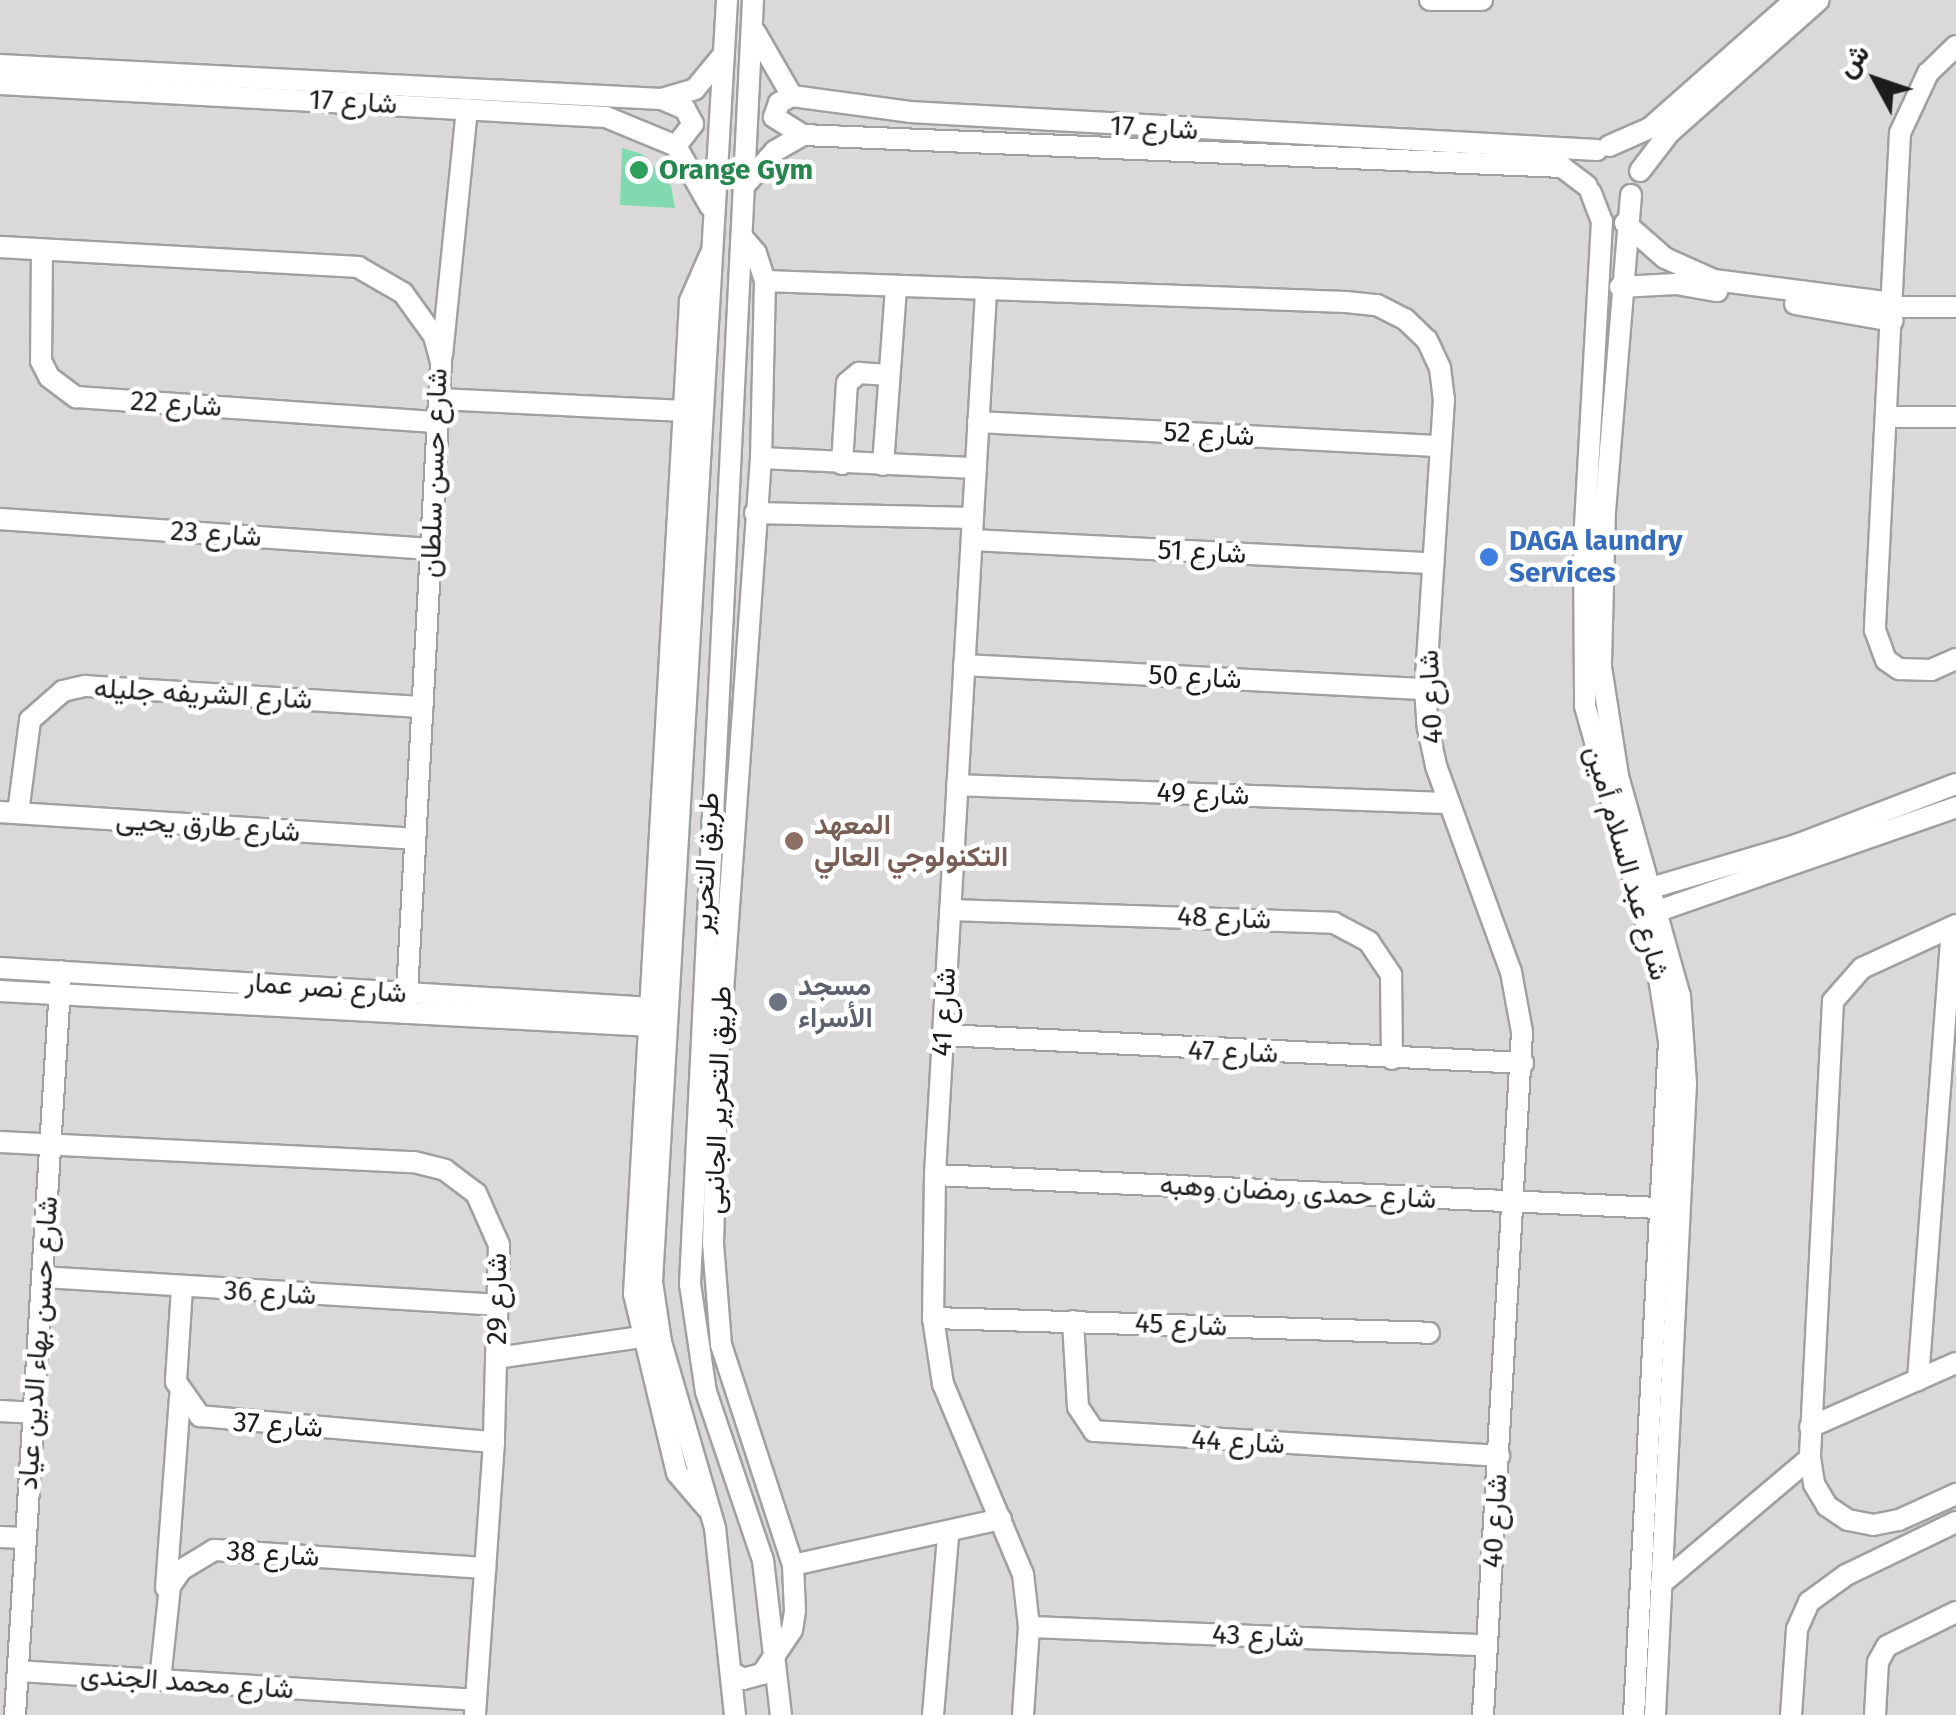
<!DOCTYPE html>
<meta charset="utf-8">
<style>
body{margin:0}
#map{position:relative;width:1956px;height:1715px;overflow:hidden;background:#ede8e1;font-family:"Fira Sans",Vazirmatn,sans-serif}
div>[style]{position:absolute}
.residential>*{inset:0;background:#dad8d9;transform-origin:0 0}
.pitch>*{inset:0;background:#81daaf}
.roads{filter:drop-shadow(2px 0 #a0a0a0) drop-shadow(-2px 0 #a0a0a0) drop-shadow(0 2px #a0a0a0) drop-shadow(0 -2px #a0a0a0)}
.minor>*{height:20px;margin:-10px;padding:0 10px;transform-origin:10px;border-radius:10px;background:#fff}
.dots>*{width:28px;height:28px;translate:-50% -50%;box-sizing:border-box;border:5px solid #fff;border-radius:50%}
span{translate:-50% -50%;white-space:nowrap;text-align:center;line-height:1.15;-webkit-text-stroke:9px #fff;paint-order:stroke}
.street-label{font-size:28px;color:#1c1c1c}
.leisure-label{font-size:28px;color:#27864d;font-weight:700}
.left{translate:0 -50%;text-align:left}
.shop-label{font-size:28px;color:#366cbe;font-weight:700}
.education-label{font-size:28px;color:#785e54;font-weight:700}
.worship-label{font-size:28px;color:#5b616d;font-weight:700}
.north{position:absolute;left:1826px;top:30px;width:100px;height:100px;-webkit-text-stroke:8px #fff;paint-order:stroke;rotate:310deg;font-size:28px;font-weight:700;line-height:40px;text-align:center;color:#1c1c1c}
.north::after{content:'';display:block;margin:auto;width:35px;height:45px;background:#1c1c1c;clip-path:polygon(50% 0,100% 100%,50% 72%,0 100%)}
</style>
<div id="map">
<div class="residential">
<i style="left:0;top:0;width:1956px;height:1715px"></i>
</div>
<div class="pitch">
<i style="clip-path:polygon(622px 148px,642px 154px,671px 186px,675px 208px,620px 205px)"></i>
</div>
<div class="roads">
<div class="minor">
<i style="left:727px;top:0;width:1284px;rotate:93.35deg"></i>
<i style="left:652px;top:1282px;width:61px;rotate:81.5deg"></i>
<i style="left:661px;top:1342px;width:194px;rotate:73.8deg"></i>
<i style="left:715px;top:1528px;width:188px;rotate:83.9deg"></i>
<i style="left:753px;top:0;width:1286px;rotate:92.81deg"></i>
<i style="left:690px;top:1284px;width:109px;rotate:81.6deg"></i>
<i style="left:706px;top:1392px;width:177px;rotate:71.3deg"></i>
<i style="left:763px;top:1560px;width:156px;rotate:83.4deg"></i>
<i style="left:1430px;top:0;width:52px"></i>
<i style="left:755px;top:32px;width:74px;rotate:60deg"></i>
<i style="left:792px;top:96px;width:119px;rotate:7.7deg"></i>
<i style="left:910px;top:112px;width:688px;rotate:3.17deg"></i>
<i style="left:1956px;top:46px;width:39px;rotate:136deg"></i>
<i style="left:1928px;top:73px;width:66px;rotate:115deg"></i>
<i style="left:1900px;top:133px;width:498px;rotate:92.9deg"></i>
<i style="left:1875px;top:630px;width:32px;rotate:70deg"></i>
<i style="left:1886px;top:660px;width:16px;rotate:35deg"></i>
<i style="left:1899px;top:669px;width:32px;rotate:2deg"></i>
<i style="left:1931px;top:670px;width:27px;rotate:-24deg"></i>
<i style="left:0;top:65px;width:662px;rotate:2.94deg"></i>
<i style="left:661px;top:99px;width:35px;rotate:-16deg"></i>
<i style="left:695px;top:89px;width:44px;rotate:-50.5deg"></i>
<i style="left:0;top:84px;width:607px;rotate:3.12deg"></i>
<i style="left:606px;top:117px;width:76px;rotate:22.5deg"></i>
<i style="left:676px;top:146px;width:69px;rotate:60.5deg"></i>
<i style="left:792px;top:96px;width:15px;rotate:152deg"></i>
<i style="left:779px;top:103px;width:15px;rotate:110deg"></i>
<i style="left:774px;top:117px;width:34px;rotate:32deg"></i>
<i style="left:664px;top:100px;width:23px;rotate:23deg"></i>
<i style="left:685px;top:109px;width:17px;rotate:62deg"></i>
<i style="left:693px;top:124px;width:28px;rotate:128deg"></i>
<i style="left:1609px;top:146px;width:45px;rotate:-23.7deg"></i>
<i style="left:1650px;top:128px;width:193px;rotate:-41.4deg"></i>
<i style="left:1640px;top:171px;width:48px;rotate:-52.7deg"></i>
<i style="left:1669px;top:133px;width:200px;rotate:-41.6deg"></i>
<i style="left:743px;top:187px;width:48px;rotate:-48.4deg"></i>
<i style="left:775px;top:151px;width:32px;rotate:-30deg"></i>
<i style="left:803px;top:135px;width:760px;rotate:2.41deg"></i>
<i style="left:1562px;top:167px;width:31px;rotate:37deg"></i>
<i style="left:1591px;top:193px;width:30px;rotate:69deg"></i>
<i style="left:1602px;top:221px;width:326px;rotate:93.2deg"></i>
<i style="left:1584px;top:547px;width:159px;rotate:89.6deg"></i>
<i style="left:1585px;top:706px;width:263px;rotate:74.3deg"></i>
<i style="left:1656px;top:959px;width:83px;rotate:81deg"></i>
<i style="left:1669px;top:1041px;width:675px;rotate:92.97deg"></i>
<i style="left:1631px;top:195px;width:315px;rotate:94.7deg"></i>
<i style="left:1605px;top:509px;width:158px;rotate:91.5deg"></i>
<i style="left:1601px;top:667px;width:110px;rotate:81.1deg"></i>
<i style="left:1618px;top:776px;width:229px;rotate:74.3deg"></i>
<i style="left:1680px;top:996px;width:87px;rotate:86.1deg"></i>
<i style="left:1686px;top:1083px;width:633px;rotate:92.81deg"></i>
<i style="left:1625px;top:223px;width:53px;rotate:41.2deg"></i>
<i style="left:1665px;top:258px;width:54px;rotate:24.2deg"></i>
<i style="left:1714px;top:280px;width:180px;rotate:7.3deg"></i>
<i style="left:0;top:247px;width:359px;rotate:3.2deg"></i>
<i style="left:358px;top:267px;width:52px;rotate:30deg"></i>
<i style="left:403px;top:293px;width:53px;rotate:54.2deg"></i>
<i style="left:434px;top:336px;width:27px;rotate:75deg"></i>
<i style="left:441px;top:362px;width:652px;rotate:93.08deg"></i>
<i style="left:42px;top:250px;width:111px;rotate:90.5deg"></i>
<i style="left:41px;top:361px;width:18px;rotate:63deg"></i>
<i style="left:49px;top:377px;width:34px;rotate:37deg"></i>
<i style="left:76px;top:397px;width:363px;rotate:4deg"></i>
<i style="left:765px;top:281px;width:581px;rotate:2.07deg"></i>
<i style="left:1346px;top:302px;width:31px;rotate:6deg"></i>
<i style="left:1377px;top:305px;width:31px;rotate:27deg"></i>
<i style="left:1405px;top:319px;width:30px;rotate:44deg"></i>
<i style="left:1427px;top:340px;width:31px;rotate:65deg"></i>
<i style="left:1440px;top:368px;width:31px;rotate:83deg"></i>
<i style="left:1444px;top:399px;width:291px;rotate:93.7deg"></i>
<i style="left:1425px;top:689px;width:39px;rotate:86deg"></i>
<i style="left:1428px;top:728px;width:39px;rotate:78deg"></i>
<i style="left:1436px;top:766px;width:219px;rotate:70deg"></i>
<i style="left:1511px;top:972px;width:61px;rotate:79.6deg"></i>
<i style="left:1522px;top:1032px;width:684px;rotate:93.27deg"></i>
<i style="left:1620px;top:287px;width:56px;rotate:-3.1deg"></i>
<i style="left:1676px;top:284px;width:42px;rotate:9.7deg"></i>
<i style="left:986px;top:292px;width:884px;rotate:93.31deg"></i>
<i style="left:935px;top:1175px;width:143px;rotate:90.8deg"></i>
<i style="left:933px;top:1318px;width:67px;rotate:81.4deg"></i>
<i style="left:943px;top:1384px;width:206px;rotate:67.2deg"></i>
<i style="left:1023px;top:1574px;width:53px;rotate:83.5deg"></i>
<i style="left:1029px;top:1627px;width:88px;rotate:93.9deg"></i>
<i style="left:1795px;top:304px;width:99px;rotate:9.8deg"></i>
<i style="left:1893px;top:307px;width:63px"></i>
<i style="left:442px;top:355px;width:247px;rotate:-84.2deg"></i>
<i style="left:439px;top:399px;width:246px;rotate:2.8deg"></i>
<i style="left:1889px;top:417px;width:67px"></i>
<i style="left:978px;top:422px;width:463px;rotate:3deg"></i>
<i style="left:761px;top:458px;width:215px;rotate:2.7deg"></i>
<i style="left:842px;top:464px;width:81px;rotate:-86.5deg"></i>
<i style="left:847px;top:383px;width:16px;rotate:-40deg"></i>
<i style="left:859px;top:373px;width:30px;rotate:4deg"></i>
<i style="left:883px;top:465px;width:177px;rotate:-85.8deg"></i>
<i style="left:755px;top:513px;width:218px;rotate:1.3deg"></i>
<i style="left:0;top:519px;width:432px;rotate:4deg"></i>
<i style="left:972px;top:540px;width:462px;rotate:2.9deg"></i>
<i style="left:964px;top:665px;width:462px;rotate:3deg"></i>
<i style="left:957px;top:785px;width:492px;rotate:2.1deg"></i>
<i style="left:0;top:812px;width:416px;rotate:3.7deg"></i>
<i style="left:18px;top:813px;width:94px;rotate:-82.6deg"></i>
<i style="left:30px;top:720px;width:44px;rotate:-41.3deg"></i>
<i style="left:63px;top:691px;width:23px;rotate:-13deg"></i>
<i style="left:85px;top:686px;width:338px;rotate:3.6deg"></i>
<i style="left:1651px;top:888px;width:151px;rotate:-16.5deg"></i>
<i style="left:1796px;top:845px;width:171px;rotate:-20.9deg"></i>
<i style="left:950px;top:910px;width:384px;rotate:1.9deg"></i>
<i style="left:1334px;top:923px;width:40px;rotate:28deg"></i>
<i style="left:1369px;top:942px;width:40px;rotate:56deg"></i>
<i style="left:1391px;top:975px;width:84px;rotate:89.3deg"></i>
<i style="left:1658px;top:911px;width:316px;rotate:-19.2deg"></i>
<i style="left:1956px;top:925px;width:103px;rotate:155.4deg"></i>
<i style="left:1862px;top:968px;width:44px;rotate:131.3deg"></i>
<i style="left:1833px;top:1001px;width:458px;rotate:92.9deg"></i>
<i style="left:1810px;top:1458px;width:26px;rotate:81deg"></i>
<i style="left:1814px;top:1484px;width:26px;rotate:59deg"></i>
<i style="left:1827px;top:1506px;width:25px;rotate:34deg"></i>
<i style="left:1848px;top:1520px;width:25px;rotate:11deg"></i>
<i style="left:1873px;top:1525px;width:26px;rotate:-11deg"></i>
<i style="left:1899px;top:1520px;width:63px;rotate:-24.5deg"></i>
<i style="left:0;top:968px;width:653px;rotate:3.51deg"></i>
<i style="left:0;top:991px;width:652px;rotate:3.08deg"></i>
<i style="left:943px;top:1035px;width:581px;rotate:2.76deg"></i>
<i style="left:0;top:1142px;width:414px;rotate:2.8deg"></i>
<i style="left:414px;top:1162px;width:32px;rotate:14deg"></i>
<i style="left:445px;top:1170px;width:39px;rotate:37deg"></i>
<i style="left:476px;top:1193px;width:57px;rotate:66.1deg"></i>
<i style="left:499px;top:1245px;width:197px;rotate:91.5deg"></i>
<i style="left:494px;top:1442px;width:274px;rotate:94deg"></i>
<i style="left:935px;top:1175px;width:726px;rotate:2.61deg"></i>
<i style="left:42px;top:1277px;width:457px;rotate:3.5deg"></i>
<i style="left:182px;top:1288px;width:94px;rotate:93.7deg"></i>
<i style="left:176px;top:1382px;width:42px;rotate:54.8deg"></i>
<i style="left:200px;top:1416px;width:295px;rotate:5.1deg"></i>
<i style="left:933px;top:1318px;width:496px;rotate:1.7deg"></i>
<i style="left:1073px;top:1321px;width:86px;rotate:86.7deg"></i>
<i style="left:1078px;top:1407px;width:29px;rotate:56deg"></i>
<i style="left:1094px;top:1431px;width:406px;rotate:3.5deg"></i>
<i style="left:497px;top:1358px;width:146px;rotate:-8.3deg"></i>
<i style="left:1918px;top:1380px;width:454px;rotate:-85.7deg"></i>
<i style="left:0;top:1411px;width:33px;rotate:3deg"></i>
<i style="left:1810px;top:1427px;width:159px;rotate:-23.7deg"></i>
<i style="left:707px;top:1508px;width:46px;rotate:-130.6deg"></i>
<i style="left:677px;top:1473px;width:184px;rotate:-103.5deg"></i>
<i style="left:634px;top:1294px;width:995px;rotate:-86.77deg"></i>
<i style="left:690px;top:301px;width:50px;rotate:-66.5deg"></i>
<i style="left:0;top:1537px;width:26px;rotate:2deg"></i>
<i style="left:793px;top:1565px;width:213px;rotate:-12.5deg"></i>
<i style="left:1661px;top:1584px;width:195px;rotate:-40.2deg"></i>
<i style="left:166px;top:1588px;width:193px;rotate:-85.8deg"></i>
<i style="left:1029px;top:1627px;width:458px;rotate:2.3deg"></i>
<i style="left:18px;top:1671px;width:459px;rotate:3.6deg"></i>
<i style="left:731px;top:1672px;width:14px;rotate:30deg"></i>
<i style="left:743px;top:1679px;width:20px;rotate:-15deg"></i>
<i style="left:762px;top:1674px;width:53px;rotate:-55.7deg"></i>
<i style="left:792px;top:1630px;width:19px;rotate:-81deg"></i>
<i style="left:795px;top:1611px;width:46px;rotate:-92.5deg"></i>
<i style="left:793px;top:1565px;width:231px;rotate:-108.1deg"></i>
<i style="left:721px;top:1345px;width:101px;rotate:-94.5deg"></i>
<i style="left:713px;top:1244px;width:182px;rotate:-88.4deg"></i>
<i style="left:718px;top:1062px;width:606px;rotate:-85.93deg"></i>
<i style="left:761px;top:458px;width:177px;rotate:-88.7deg"></i>
<i style="left:765px;top:281px;width:29px;rotate:-108deg"></i>
<i style="left:756px;top:253px;width:20px;rotate:-131deg"></i>
<i style="left:160px;top:1680px;width:95px;rotate:-83.9deg"></i>
<i style="left:170px;top:1586px;width:19px;rotate:-55deg"></i>
<i style="left:181px;top:1570px;width:39px;rotate:-31deg"></i>
<i style="left:214px;top:1550px;width:272px;rotate:3.8deg"></i>
<i style="left:15px;top:1715px;width:745px;rotate:-86.46deg"></i>
<i style="left:933px;top:1715px;width:181px;rotate:-85.2deg"></i>
<i style="left:1791px;top:1715px;width:86px;rotate:-86deg"></i>
<i style="left:1797px;top:1629px;width:30px;rotate:-66deg"></i>
<i style="left:1809px;top:1602px;width:46px;rotate:-36.1deg"></i>
<i style="left:1846px;top:1575px;width:122px;rotate:-25.7deg"></i>
<i style="left:1875px;top:1715px;width:53px;rotate:-86.8deg"></i>
<i style="left:1878px;top:1662px;width:18px;rotate:-61deg"></i>
<i style="left:1887px;top:1646px;width:77px;rotate:-26.2deg"></i>
</div>
</div>
<div class="dots">
<i style="left:639px;top:170px;background:#2e9e5b"></i>
<i style="left:1489px;top:557px;background:#3f7fe0"></i>
<i style="left:794px;top:841px;background:#8d6e63"></i>
<i style="left:778px;top:1002px;background:#6b7280"></i>
</div>
<div class="street-label">
<span style="left:353px;top:102px;rotate:3deg">شارع 17</span>
<span style="left:1154px;top:128px;rotate:3deg">شارع 17</span>
<span style="left:176px;top:404px;rotate:4deg">شارع 22</span>
<span style="left:1209px;top:434px;rotate:3deg">شارع 52</span>
<span style="left:434px;top:473px;rotate:-88deg">شارع حسن سلطان</span>
<span style="left:216px;top:534px;rotate:4deg">شارع 23</span>
<span style="left:1202px;top:552px;rotate:3deg">شارع 51</span>
<span style="left:1195px;top:677px;rotate:3deg">شارع 50</span>
<span style="left:203px;top:694px;rotate:3deg">شارع الشريفه جليله</span>
<span style="left:1431px;top:697px;rotate:-93deg">شارع 40</span>
<span style="left:1203px;top:794px;rotate:2deg">شارع 49</span>
<span style="left:208px;top:826px;rotate:4deg">شارع طارق يحيى</span>
<span style="left:706px;top:863px;rotate:-87deg">طريق التحرير</span>
<span style="left:1627px;top:863px;rotate:74deg">شارع عبد السلام أمين</span>
<span style="left:1224px;top:918px;rotate:2deg">شارع 48</span>
<span style="left:326px;top:988px;rotate:4deg">شارع نصر عمار</span>
<span style="left:944px;top:1012px;rotate:-87deg">شارع 41</span>
<span style="left:1233px;top:1052px;rotate:2deg">شارع 47</span>
<span style="left:718px;top:1100px;rotate:-88deg">طريق التحرير الجانبى</span>
<span style="left:1298px;top:1192px;rotate:3deg">شارع حمدى رمضان وهبه</span>
<span style="left:270px;top:1293px;rotate:3deg">شارع 36</span>
<span style="left:497px;top:1299px;rotate:-90deg">شارع 29</span>
<span style="left:1181px;top:1325px;rotate:2deg">شارع 45</span>
<span style="left:38px;top:1343px;rotate:-86deg">شارع حسن بهاء الدين عياد</span>
<span style="left:278px;top:1425px;rotate:4deg">شارع 37</span>
<span style="left:1238px;top:1442px;rotate:3deg">شارع 44</span>
<span style="left:1495px;top:1521px;rotate:-87deg">شارع 40</span>
<span style="left:273px;top:1554px;rotate:4deg">شارع 38</span>
<span style="left:1258px;top:1636px;rotate:2deg">شارع 43</span>
<span style="left:187px;top:1682px;rotate:4deg">شارع محمد الجندى</span>
</div>
<div class="leisure-label">
<span class="left" style="left:659px;top:170px">Orange Gym</span>
</div>
<div class="shop-label">
<span class="left" style="left:1509px;top:557px">DAGA laundry<br>Services</span>
</div>
<div class="education-label">
<span class="left" style="left:814px;top:841px">المعهد<br>التكنولوجي العالي</span>
</div>
<div class="worship-label">
<span class="left" style="left:798px;top:1002px">مسجد<br>الأسراء</span>
</div>
<div class="north">ش</div>
</div>
